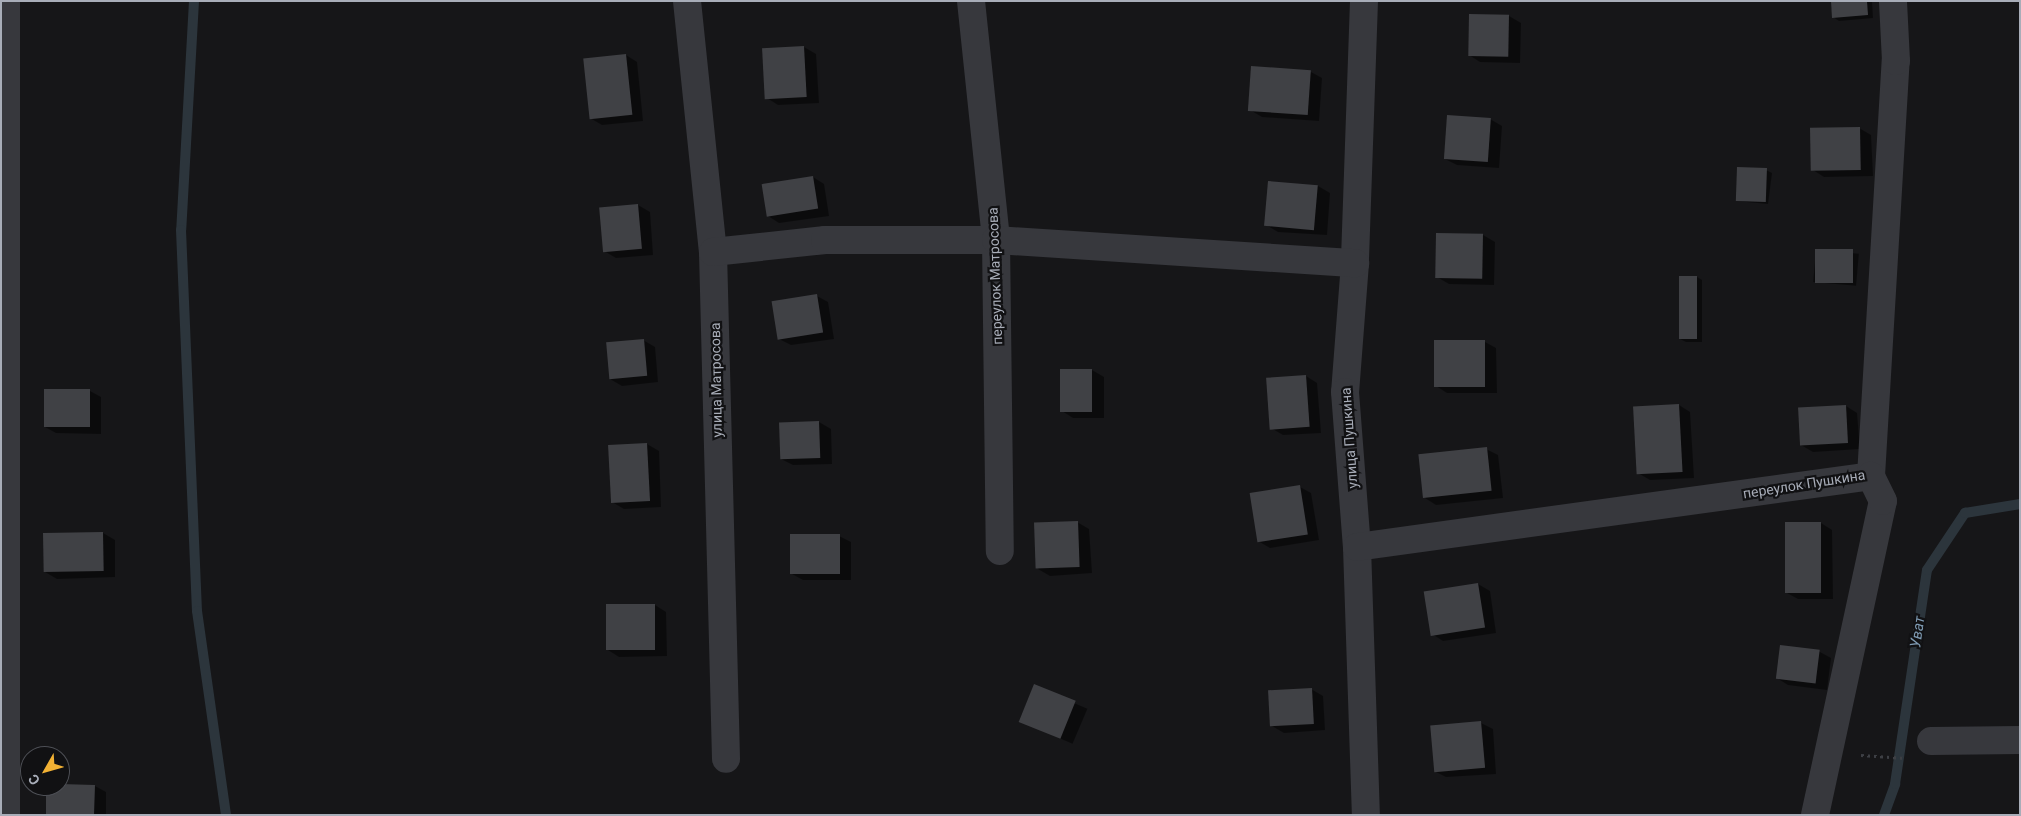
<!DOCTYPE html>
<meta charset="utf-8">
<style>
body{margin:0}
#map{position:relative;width:2021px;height:816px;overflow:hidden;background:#161618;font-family:Roboto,sans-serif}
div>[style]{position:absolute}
.shadow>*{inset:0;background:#0007;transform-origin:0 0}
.stream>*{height:10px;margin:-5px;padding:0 5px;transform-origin:5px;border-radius:5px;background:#2c353c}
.building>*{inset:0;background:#404145;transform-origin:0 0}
.path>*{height:3px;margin-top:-1.5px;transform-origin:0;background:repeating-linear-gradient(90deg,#3d3f44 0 2.5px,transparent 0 6.5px)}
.minor>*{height:28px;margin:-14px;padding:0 14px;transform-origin:14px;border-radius:14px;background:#37383d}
span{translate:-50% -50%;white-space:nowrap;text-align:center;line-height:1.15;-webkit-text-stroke:4.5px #111113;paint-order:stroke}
.street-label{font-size:14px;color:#a8adb8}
.water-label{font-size:15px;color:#7f9bb3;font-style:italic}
.frame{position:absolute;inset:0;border:2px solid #a8adb8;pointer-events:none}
.north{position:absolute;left:20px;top:746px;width:50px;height:50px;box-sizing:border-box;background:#111113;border:1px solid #4d4f55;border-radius:50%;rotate:232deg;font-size:14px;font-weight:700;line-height:20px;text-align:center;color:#a8adb8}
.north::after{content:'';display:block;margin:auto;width:18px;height:22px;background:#f2b134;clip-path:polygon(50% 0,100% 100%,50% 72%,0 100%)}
</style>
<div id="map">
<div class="shadow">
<i style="clip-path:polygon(1832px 1px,1872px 1px,1873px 18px,1839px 21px,1833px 17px)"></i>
<i style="clip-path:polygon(1470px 15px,1509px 16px,1521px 23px,1520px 63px,1480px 62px,1469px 55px)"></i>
<i style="clip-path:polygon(804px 47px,816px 54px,819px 103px,778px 105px,767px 98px)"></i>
<i style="clip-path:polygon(626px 55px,637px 62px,643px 121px,602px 125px,590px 118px)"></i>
<i style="clip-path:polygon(1311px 72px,1322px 78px,1319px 121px,1262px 117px,1250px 110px)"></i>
<i style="clip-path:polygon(1490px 119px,1502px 126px,1499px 168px,1457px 165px,1445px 159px)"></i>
<i style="clip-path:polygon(1859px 128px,1871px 135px,1873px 176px,1824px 177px,1813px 170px)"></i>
<i style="clip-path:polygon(1766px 170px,1772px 173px,1768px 204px,1737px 201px)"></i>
<i style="clip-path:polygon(813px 177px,824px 184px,829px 216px,779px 223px,768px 216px)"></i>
<i style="clip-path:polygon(1318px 186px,1330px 193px,1327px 235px,1278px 232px,1266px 225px)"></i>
<i style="clip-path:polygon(638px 205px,650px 212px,653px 255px,616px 258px,604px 251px,601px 208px)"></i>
<i style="clip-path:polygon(1483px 235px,1495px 242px,1494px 285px,1449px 284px,1437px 277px)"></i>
<i style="left:1816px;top:250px;width:43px;height:32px;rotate:5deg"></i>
<i style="clip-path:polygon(1697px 277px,1702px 280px,1702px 342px,1686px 342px,1680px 339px)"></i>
<i style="clip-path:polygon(817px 296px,828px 302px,834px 339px,791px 345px,779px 339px)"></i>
<i style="clip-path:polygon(643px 340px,655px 347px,658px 382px,622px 386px,610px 379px)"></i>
<i style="clip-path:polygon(1485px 342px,1496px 348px,1497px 393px,1447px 393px,1436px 386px)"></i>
<i style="clip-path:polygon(1092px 370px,1104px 377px,1104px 418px,1073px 418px,1062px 411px)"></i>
<i style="clip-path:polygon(1306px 376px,1317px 383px,1321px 433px,1283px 435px,1271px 428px)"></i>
<i style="clip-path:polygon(90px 391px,101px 397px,101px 434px,56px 433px,45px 427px)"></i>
<i style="clip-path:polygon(1679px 405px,1690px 412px,1694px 478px,1650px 480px,1638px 473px)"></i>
<i style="clip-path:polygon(1846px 406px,1857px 413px,1860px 449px,1813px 452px,1801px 445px)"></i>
<i style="clip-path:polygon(819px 422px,831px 429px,832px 464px,793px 465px,781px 459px)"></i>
<i style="clip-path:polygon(647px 444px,659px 451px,661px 507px,624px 509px,612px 502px,610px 446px)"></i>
<i style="clip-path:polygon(1486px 449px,1498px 455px,1503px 498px,1436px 505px,1425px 498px)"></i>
<i style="clip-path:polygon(1300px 487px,1311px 493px,1319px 540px,1270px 548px,1258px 541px)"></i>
<i style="clip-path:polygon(1077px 522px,1089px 529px,1092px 573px,1050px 576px,1038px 569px)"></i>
<i style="clip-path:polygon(1821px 523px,1832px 530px,1833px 599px,1798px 599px,1787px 593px)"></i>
<i style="clip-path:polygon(103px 533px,115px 540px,115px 577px,57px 579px,45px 572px)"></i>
<i style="clip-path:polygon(839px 536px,851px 542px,851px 580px,803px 580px,792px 574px)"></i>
<i style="clip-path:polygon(1478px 584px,1490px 591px,1496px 633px,1443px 641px,1432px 634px)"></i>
<i style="clip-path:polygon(655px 605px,666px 612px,667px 656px,619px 657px,608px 650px)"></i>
<i style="clip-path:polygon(1781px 647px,1820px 652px,1831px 658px,1827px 690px,1788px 685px,1777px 678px)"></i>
<i style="left:1034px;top:686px;width:58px;height:38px;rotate:23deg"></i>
<i style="clip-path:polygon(1311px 689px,1323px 696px,1325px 730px,1284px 733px,1272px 726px)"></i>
<i style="clip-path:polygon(1481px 723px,1493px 729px,1496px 774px,1446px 777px,1434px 771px)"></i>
<i style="clip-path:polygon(95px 786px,106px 792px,106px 815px,47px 815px)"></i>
</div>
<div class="stream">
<i style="left:194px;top:1px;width:229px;rotate:93.2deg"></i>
<i style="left:181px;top:230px;width:381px;rotate:87.6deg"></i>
<i style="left:197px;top:611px;width:206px;rotate:81.9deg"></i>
<i style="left:1884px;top:815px;width:33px;rotate:-70deg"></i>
<i style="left:1895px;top:784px;width:216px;rotate:-81.5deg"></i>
<i style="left:1927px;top:570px;width:69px;rotate:-56.3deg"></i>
<i style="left:1965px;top:513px;width:56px;rotate:-9.3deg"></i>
</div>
<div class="building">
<i style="clip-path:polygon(1831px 1px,1867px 1px,1868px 15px,1832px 18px)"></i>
<i style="left:1469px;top:14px;width:40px;height:42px;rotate:1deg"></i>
<i style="left:804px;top:46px;width:51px;height:42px;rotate:87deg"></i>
<i style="left:626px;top:54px;width:61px;height:43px;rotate:84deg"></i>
<i style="left:1251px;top:66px;width:60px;height:45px;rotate:4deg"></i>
<i style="left:1447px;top:115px;width:44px;height:44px;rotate:4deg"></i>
<i style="left:1860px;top:127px;width:43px;height:50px;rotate:89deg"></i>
<i style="left:1737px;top:167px;width:30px;height:34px;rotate:2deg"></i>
<i style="left:813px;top:176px;width:33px;height:52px;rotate:81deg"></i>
<i style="left:1268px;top:181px;width:50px;height:45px;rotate:5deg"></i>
<i style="left:638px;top:204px;width:45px;height:39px;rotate:85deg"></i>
<i style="left:1436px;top:233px;width:47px;height:45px;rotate:1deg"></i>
<i style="left:1815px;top:249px;width:38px;height:34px"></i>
<i style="left:1679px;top:276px;width:18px;height:63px"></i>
<i style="left:817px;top:294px;width:39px;height:46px;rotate:81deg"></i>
<i style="left:644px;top:339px;width:37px;height:38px;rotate:85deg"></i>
<i style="left:1485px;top:340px;width:47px;height:51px;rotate:90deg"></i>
<i style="left:1060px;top:369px;width:32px;height:43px"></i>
<i style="left:1306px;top:375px;width:52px;height:40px;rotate:86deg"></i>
<i style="left:44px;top:389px;width:46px;height:38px"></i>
<i style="left:1679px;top:404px;width:68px;height:46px;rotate:87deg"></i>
<i style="left:1846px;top:405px;width:38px;height:48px;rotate:87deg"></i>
<i style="left:819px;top:421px;width:37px;height:40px;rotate:88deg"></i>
<i style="left:647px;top:443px;width:58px;height:39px;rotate:87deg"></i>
<i style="left:1487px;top:447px;width:44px;height:69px;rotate:84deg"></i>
<i style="left:1300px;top:485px;width:50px;height:51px;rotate:81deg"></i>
<i style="left:1078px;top:521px;width:46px;height:44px;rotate:88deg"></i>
<i style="left:1785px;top:522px;width:36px;height:71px"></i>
<i style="left:103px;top:532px;width:39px;height:60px;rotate:89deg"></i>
<i style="left:840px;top:534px;width:40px;height:50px;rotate:90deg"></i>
<i style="left:1478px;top:583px;width:45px;height:55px;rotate:81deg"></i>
<i style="left:655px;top:604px;width:46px;height:49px;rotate:90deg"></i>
<i style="left:1780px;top:645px;width:40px;height:34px;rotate:7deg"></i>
<i style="left:1034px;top:684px;width:45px;height:41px;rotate:22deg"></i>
<i style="left:1312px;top:688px;width:36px;height:44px;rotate:87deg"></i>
<i style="left:1481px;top:721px;width:47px;height:51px;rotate:85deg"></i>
<i style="clip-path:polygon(60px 784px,95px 785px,94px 815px,46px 815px,46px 786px)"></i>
</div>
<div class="path">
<i style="left:1861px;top:755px;width:44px;rotate:3.9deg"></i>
</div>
<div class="minor">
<i style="left:6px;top:1px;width:814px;rotate:90deg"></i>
<i style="left:687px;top:1px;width:252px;rotate:84.1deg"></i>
<i style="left:713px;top:252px;width:507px;rotate:88.53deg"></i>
<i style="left:971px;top:1px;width:240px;rotate:84deg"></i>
<i style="left:996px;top:240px;width:311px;rotate:89.3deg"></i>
<i style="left:1364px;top:1px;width:262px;rotate:92deg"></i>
<i style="left:1355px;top:263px;width:129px;rotate:94.4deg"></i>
<i style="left:1345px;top:392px;width:155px;rotate:85.6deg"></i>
<i style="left:1357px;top:547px;width:268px;rotate:88.1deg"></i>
<i style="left:713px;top:252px;width:113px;rotate:-6.1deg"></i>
<i style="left:825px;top:240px;width:171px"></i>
<i style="left:996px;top:240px;width:360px;rotate:3.7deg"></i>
<i style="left:1357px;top:547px;width:519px;rotate:-7.86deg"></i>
<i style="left:1871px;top:476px;width:416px;rotate:-86.6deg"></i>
<i style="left:1896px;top:61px;width:60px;rotate:-92.9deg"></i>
<i style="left:1931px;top:741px;width:89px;rotate:-0.6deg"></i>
<i style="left:1815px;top:815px;width:321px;rotate:-77.8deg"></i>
<i style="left:1883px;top:501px;width:28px;rotate:-116deg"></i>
</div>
<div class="street-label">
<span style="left:995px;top:276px;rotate:-92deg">переулок Матросова</span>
<span style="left:716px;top:380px;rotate:-91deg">улица Матросова</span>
<span style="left:1349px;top:438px;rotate:-94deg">улица Пушкина</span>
<span style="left:1804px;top:484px;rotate:-9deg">переулок Пушкина</span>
</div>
<div class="water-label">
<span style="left:1918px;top:632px;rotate:-82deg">Уват</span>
</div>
<div class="frame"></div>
<div class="north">С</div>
</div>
